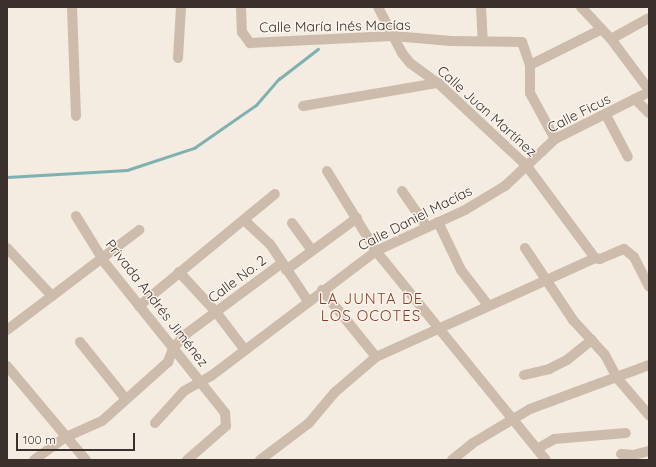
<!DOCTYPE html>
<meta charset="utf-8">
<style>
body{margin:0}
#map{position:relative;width:656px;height:467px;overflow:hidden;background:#f4ebe1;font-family:Quicksand,sans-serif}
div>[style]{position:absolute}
.stream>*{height:2.5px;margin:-1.25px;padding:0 1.25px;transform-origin:1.25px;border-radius:1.25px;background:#7fb0b2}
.minor>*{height:10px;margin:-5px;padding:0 5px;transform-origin:5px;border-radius:5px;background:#cdbbac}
span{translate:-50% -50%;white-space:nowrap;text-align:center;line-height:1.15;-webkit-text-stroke:3px #fbf5ee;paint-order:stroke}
.street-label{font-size:14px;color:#3b302b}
.neighbourhood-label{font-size:15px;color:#8c3b22;letter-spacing:1px}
.frame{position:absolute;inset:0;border:8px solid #3b302b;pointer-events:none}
.scale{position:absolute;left:16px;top:433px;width:119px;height:18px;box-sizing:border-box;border:2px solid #3b302b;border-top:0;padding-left:5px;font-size:12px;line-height:14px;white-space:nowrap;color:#3b302b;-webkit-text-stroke:3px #fbf5ee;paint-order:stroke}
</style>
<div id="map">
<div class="stream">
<i style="left:7px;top:177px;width:120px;rotate:-3.3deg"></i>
<i style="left:127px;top:170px;width:71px;rotate:-18.2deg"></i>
<i style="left:194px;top:148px;width:75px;rotate:-34.7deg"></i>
<i style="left:256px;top:105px;width:35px;rotate:-49deg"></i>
<i style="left:279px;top:79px;width:49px;rotate:-37.6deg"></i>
</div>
<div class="minor">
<i style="left:72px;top:7px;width:109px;rotate:87.9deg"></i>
<i style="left:241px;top:7px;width:25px;rotate:88deg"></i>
<i style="left:242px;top:32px;width:14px;rotate:54deg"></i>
<i style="left:250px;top:43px;width:143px;rotate:-2.8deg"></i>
<i style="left:393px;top:36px;width:58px;rotate:4.9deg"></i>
<i style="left:451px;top:41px;width:71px;rotate:0.8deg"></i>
<i style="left:522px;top:42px;width:24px;rotate:71deg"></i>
<i style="left:530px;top:65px;width:28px;rotate:90deg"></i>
<i style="left:530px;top:93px;width:52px;rotate:61.5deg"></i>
<i style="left:378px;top:7px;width:52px;rotate:62.4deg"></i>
<i style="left:402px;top:53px;width:13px;rotate:51deg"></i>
<i style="left:410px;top:63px;width:34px;rotate:36deg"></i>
<i style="left:438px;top:83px;width:120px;rotate:43deg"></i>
<i style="left:526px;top:165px;width:116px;rotate:53.4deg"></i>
<i style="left:595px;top:258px;width:5px;rotate:11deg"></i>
<i style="left:600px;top:259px;width:26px;rotate:-23deg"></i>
<i style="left:624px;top:249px;width:13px;rotate:39deg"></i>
<i style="left:634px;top:257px;width:33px;rotate:63deg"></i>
<i style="left:481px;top:7px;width:33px;rotate:87deg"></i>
<i style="left:581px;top:7px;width:44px;rotate:46.8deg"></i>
<i style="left:611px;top:39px;width:64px;rotate:53.3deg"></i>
<i style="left:611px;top:39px;width:43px;rotate:-28.9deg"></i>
<i style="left:178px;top:58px;width:51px;rotate:-86.6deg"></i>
<i style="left:530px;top:65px;width:80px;rotate:-26.6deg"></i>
<i style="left:635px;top:99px;width:20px;rotate:45deg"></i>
<i style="left:303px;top:106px;width:137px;rotate:-9.7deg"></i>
<i style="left:606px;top:115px;width:47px;rotate:62.4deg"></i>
<i style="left:327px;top:171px;width:94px;rotate:58.5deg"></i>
<i style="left:376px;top:251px;width:269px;rotate:50.9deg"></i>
<i style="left:402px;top:191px;width:44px;rotate:55.2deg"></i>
<i style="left:76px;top:216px;width:55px;rotate:58.3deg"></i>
<i style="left:105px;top:263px;width:192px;rotate:51.3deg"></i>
<i style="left:225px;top:413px;width:13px;rotate:86deg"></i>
<i style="left:226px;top:426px;width:52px;rotate:138.9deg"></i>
<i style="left:244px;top:220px;width:35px;rotate:43deg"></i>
<i style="left:270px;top:244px;width:69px;rotate:56.3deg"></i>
<i style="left:438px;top:222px;width:53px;rotate:64.4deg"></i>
<i style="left:461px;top:270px;width:44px;rotate:52.4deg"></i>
<i style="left:292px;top:223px;width:34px;rotate:54deg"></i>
<i style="left:7px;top:248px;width:66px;rotate:46.8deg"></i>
<i style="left:525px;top:248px;width:87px;rotate:56.3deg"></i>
<i style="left:573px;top:320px;width:47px;rotate:47.6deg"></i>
<i style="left:605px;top:355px;width:27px;rotate:62deg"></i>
<i style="left:618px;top:379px;width:48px;rotate:49.3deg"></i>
<i style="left:286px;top:270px;width:88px;rotate:-36.2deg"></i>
<i style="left:179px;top:272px;width:54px;rotate:47.2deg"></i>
<i style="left:216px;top:312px;width:48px;rotate:52.7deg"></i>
<i style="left:322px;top:290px;width:86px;rotate:51.1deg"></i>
<i style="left:139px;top:306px;width:176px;rotate:-39.5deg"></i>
<i style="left:7px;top:330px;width:166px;rotate:-37.1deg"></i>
<i style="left:80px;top:342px;width:72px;rotate:51.2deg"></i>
<i style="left:7px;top:366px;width:123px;rotate:50deg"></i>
<i style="left:524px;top:375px;width:26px;rotate:-13deg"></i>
<i style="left:549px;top:369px;width:20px;rotate:-27deg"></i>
<i style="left:567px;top:360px;width:32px;rotate:-39deg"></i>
<i style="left:155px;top:423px;width:43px;rotate:-47.8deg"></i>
<i style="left:184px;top:391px;width:31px;rotate:-29deg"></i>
<i style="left:211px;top:376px;width:207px;rotate:-37.1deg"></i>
<i style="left:376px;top:251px;width:98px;rotate:-24.7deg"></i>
<i style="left:465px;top:210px;width:47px;rotate:-31deg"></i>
<i style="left:505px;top:186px;width:69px;rotate:-43.2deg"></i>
<i style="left:555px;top:139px;width:105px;rotate:-26.6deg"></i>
<i style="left:537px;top:449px;width:20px;rotate:-30deg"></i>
<i style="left:554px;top:439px;width:72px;rotate:-4.8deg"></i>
<i style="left:621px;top:454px;width:12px;rotate:5deg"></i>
<i style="left:633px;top:455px;width:16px;rotate:-14deg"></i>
<i style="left:34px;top:460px;width:39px;rotate:-36deg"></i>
<i style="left:66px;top:437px;width:39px;rotate:-24deg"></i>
<i style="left:102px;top:421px;width:89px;rotate:-41.8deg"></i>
<i style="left:168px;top:362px;width:15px;rotate:-70deg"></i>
<i style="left:173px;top:348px;width:19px;rotate:-47deg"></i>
<i style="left:186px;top:334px;width:119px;rotate:-36.5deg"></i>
<i style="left:260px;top:460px;width:61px;rotate:-37.1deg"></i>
<i style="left:309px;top:423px;width:39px;rotate:-50deg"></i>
<i style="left:334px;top:393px;width:55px;rotate:-40.6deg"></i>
<i style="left:376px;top:357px;width:240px;rotate:-24.3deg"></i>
<i style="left:452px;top:460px;width:27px;rotate:-39deg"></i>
<i style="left:473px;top:443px;width:66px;rotate:-30.8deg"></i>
<i style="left:530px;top:409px;width:127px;rotate:-20.3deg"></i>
</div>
<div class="street-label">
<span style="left:335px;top:26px;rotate:-1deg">Calle María Inés Macías</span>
<span style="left:487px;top:111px;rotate:42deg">Calle Juan Martínez</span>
<span style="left:579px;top:113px;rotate:-27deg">Calle Ficus</span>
<span style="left:415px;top:218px;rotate:-27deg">Calle Daniel Macías</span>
<span style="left:237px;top:279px;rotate:-37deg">Calle No. 2</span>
<span style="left:157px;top:303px;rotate:52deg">Privada Andrés Jiménez</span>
</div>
<div class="neighbourhood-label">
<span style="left:371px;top:307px">LA JUNTA DE<br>LOS OCOTES</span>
</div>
<div class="frame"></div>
<div class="scale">100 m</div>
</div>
